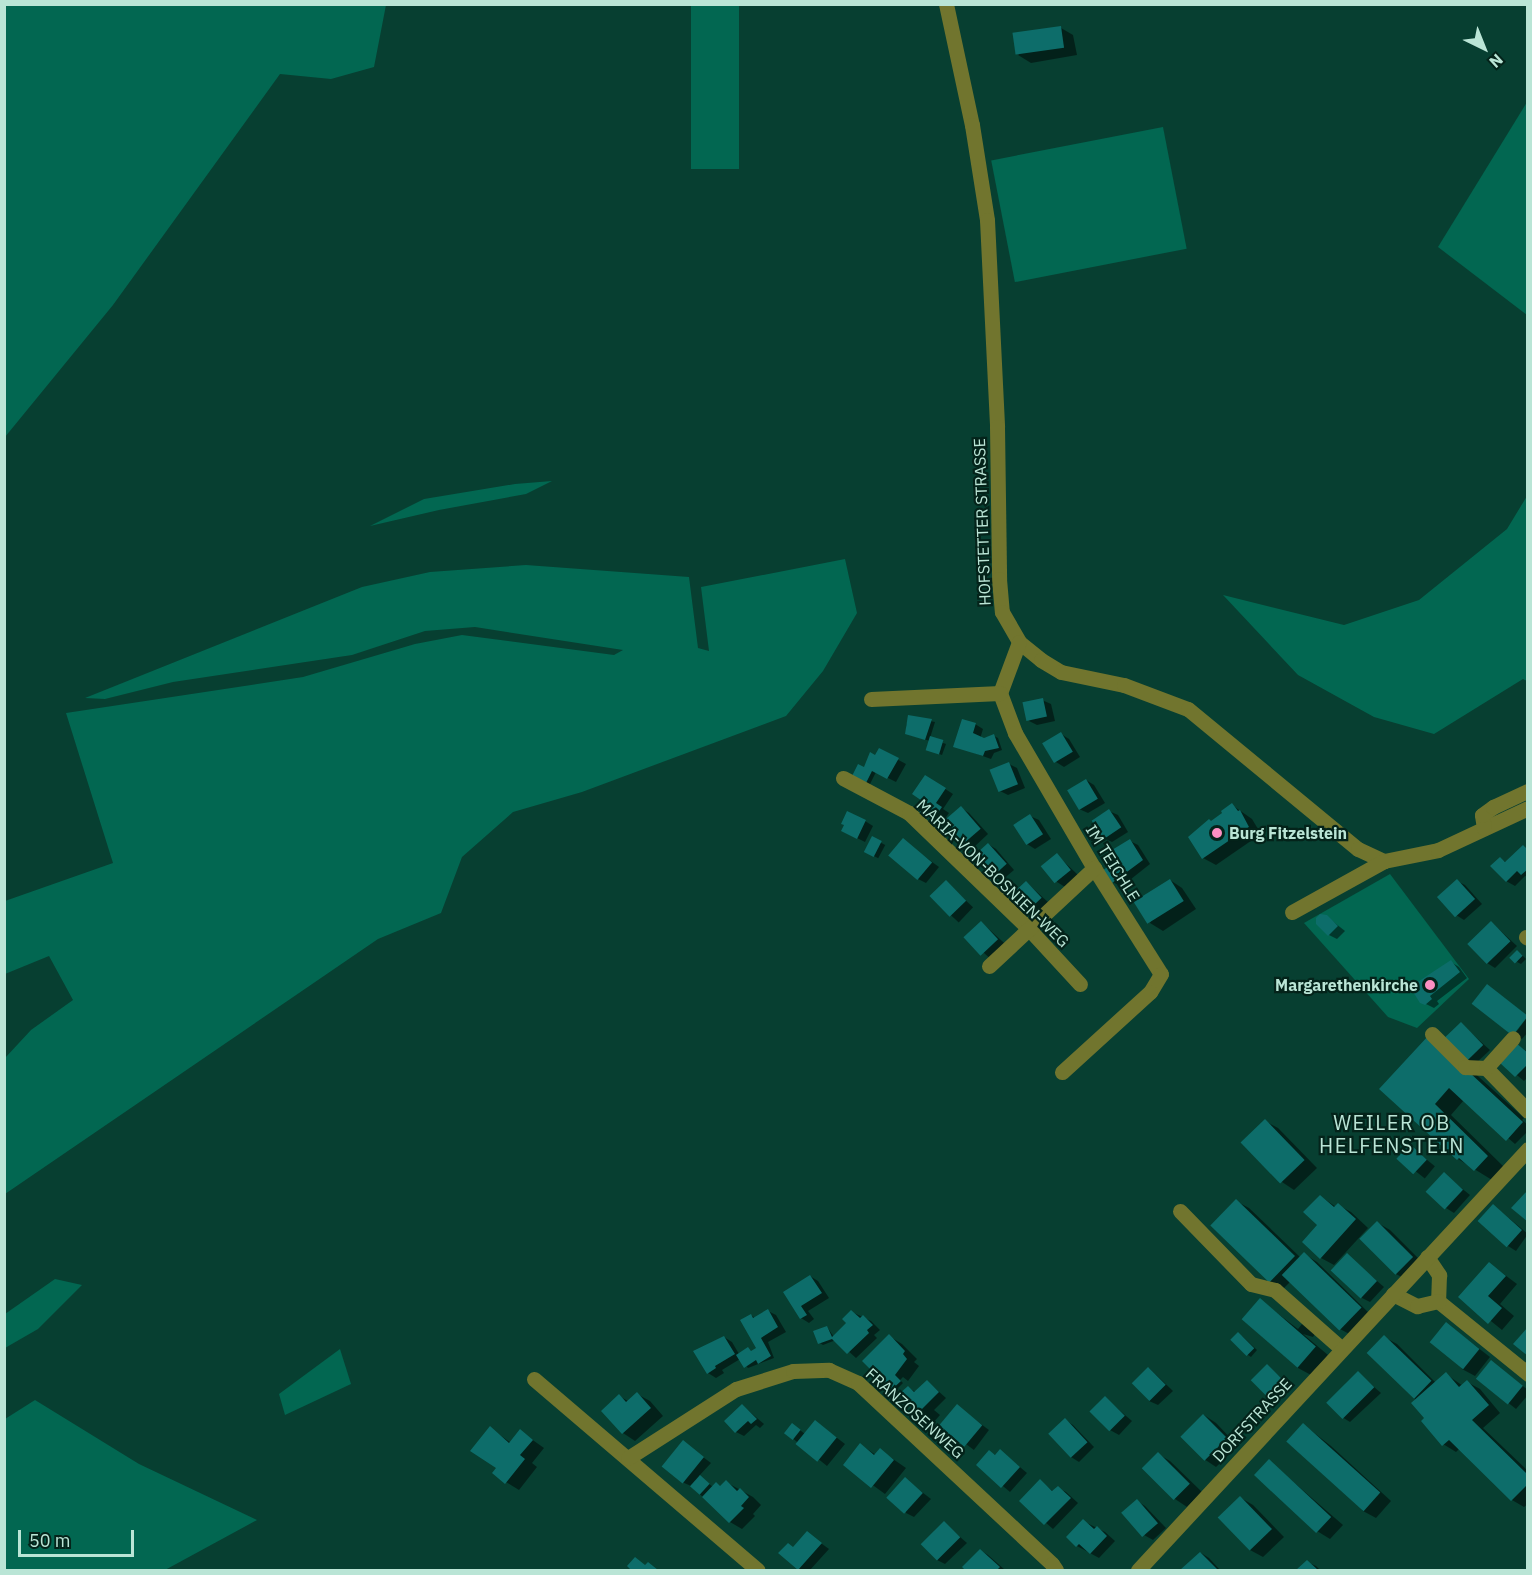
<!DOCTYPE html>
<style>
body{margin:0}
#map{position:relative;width:1532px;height:1575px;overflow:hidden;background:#073f31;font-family:"IBM Plex Sans",sans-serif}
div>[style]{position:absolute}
.green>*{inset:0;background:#026751;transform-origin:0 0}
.shadow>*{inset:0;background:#0007;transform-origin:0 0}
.building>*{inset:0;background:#0d6d6a;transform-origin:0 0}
.minor>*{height:15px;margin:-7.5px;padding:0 7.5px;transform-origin:7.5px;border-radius:7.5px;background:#71752e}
.dots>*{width:16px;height:16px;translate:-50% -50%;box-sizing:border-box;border:3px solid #04231a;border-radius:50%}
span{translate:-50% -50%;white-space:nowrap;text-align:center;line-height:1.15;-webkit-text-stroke:4.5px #04231a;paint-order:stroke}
.street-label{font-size:16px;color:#bae5d6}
.poi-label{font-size:16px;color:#bae5d6;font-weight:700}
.left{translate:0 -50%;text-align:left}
.right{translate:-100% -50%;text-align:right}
.quarter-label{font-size:20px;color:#bae5d6;letter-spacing:1.5px}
.frame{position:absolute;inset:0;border:6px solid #bae5d6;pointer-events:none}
.north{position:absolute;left:1454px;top:18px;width:60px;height:60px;-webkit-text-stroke:4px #04231a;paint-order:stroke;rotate:137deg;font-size:16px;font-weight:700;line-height:24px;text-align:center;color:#bae5d6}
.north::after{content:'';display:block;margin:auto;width:21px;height:27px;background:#bae5d6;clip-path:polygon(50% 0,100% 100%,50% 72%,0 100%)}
.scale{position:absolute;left:18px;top:1530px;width:116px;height:27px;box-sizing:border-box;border:3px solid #bae5d6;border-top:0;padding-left:8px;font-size:18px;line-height:21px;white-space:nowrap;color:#bae5d6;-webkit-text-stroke:4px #04231a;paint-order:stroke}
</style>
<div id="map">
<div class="green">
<i style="clip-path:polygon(185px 4px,386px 5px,374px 67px,331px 79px,280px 74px,113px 305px,5px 437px,5px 5px)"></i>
<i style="left:691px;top:5px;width:48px;height:164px"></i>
<i style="clip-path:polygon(1527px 102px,1528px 315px,1527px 315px,1438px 247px)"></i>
<i style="left:1163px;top:127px;width:124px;height:175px;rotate:79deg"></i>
<i style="clip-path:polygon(552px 481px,526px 494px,439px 510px,370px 526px,424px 499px,515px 484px)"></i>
<i style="clip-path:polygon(1527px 496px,1527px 681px,1523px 679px,1434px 734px,1374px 717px,1298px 675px,1223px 595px,1344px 625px,1419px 600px,1507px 529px)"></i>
<i style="clip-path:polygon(845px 559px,857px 613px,823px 671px,786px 716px,582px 792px,513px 812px,462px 857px,441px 913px,378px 939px,5px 1194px,5px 1058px,31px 1030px,73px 1000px,49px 956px,5px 974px,5px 901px,113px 863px,66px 713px,303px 677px,415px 644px,462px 635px,614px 655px,623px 650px,475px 627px,425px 631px,352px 655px,173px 682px,105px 699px,85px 698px,362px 587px,430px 572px,526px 565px,689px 577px,698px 648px,709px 651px,701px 587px)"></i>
<i style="clip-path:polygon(1390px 874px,1469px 979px,1417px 1028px,1388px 1017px,1304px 923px)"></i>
<i style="clip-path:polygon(55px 1279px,82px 1285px,38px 1329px,5px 1348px,5px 1314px)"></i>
<i style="clip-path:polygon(340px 1349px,351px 1384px,285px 1415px,279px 1394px)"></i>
<i style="clip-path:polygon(35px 1400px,139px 1464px,257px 1520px,165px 1570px,5px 1570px,5px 1419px)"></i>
</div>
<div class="shadow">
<i style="clip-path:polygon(1061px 28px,1073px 35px,1077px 55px,1031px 63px,1018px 55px)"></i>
<i style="clip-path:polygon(1042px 700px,1051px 704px,1055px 721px,1037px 725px,1029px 721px)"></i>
<i style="clip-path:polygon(909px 717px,935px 722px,930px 738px,946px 744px,942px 755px,931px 751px,930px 741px,910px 735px,906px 726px)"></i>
<i style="clip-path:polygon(975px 724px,983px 729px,980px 739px,994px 736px,998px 738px,1002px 750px,994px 753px,991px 759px,955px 746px)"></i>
<i style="clip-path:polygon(1061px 734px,1069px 739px,1080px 757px,1064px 767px,1056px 762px)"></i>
<i style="clip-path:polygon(880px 750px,906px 764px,896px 782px,876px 772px,869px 786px,853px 777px,865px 769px)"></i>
<i style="clip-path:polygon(1009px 764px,1017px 768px,1025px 788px,1008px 795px,1000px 791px)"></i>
<i style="clip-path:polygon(1086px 780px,1094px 785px,1105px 803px,1088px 813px,1079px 809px)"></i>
<i style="clip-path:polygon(933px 781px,953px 794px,943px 809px,949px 813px,941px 824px,921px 811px,927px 802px)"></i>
<i style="clip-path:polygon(1232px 805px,1252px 819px,1261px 834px,1216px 865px,1203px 858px,1212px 822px)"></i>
<i style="clip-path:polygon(961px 808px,969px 813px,988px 834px,973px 848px,965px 843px)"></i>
<i style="clip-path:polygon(1109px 811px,1118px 815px,1128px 832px,1112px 842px,1104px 838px)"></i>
<i style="clip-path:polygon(1030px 816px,1039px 820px,1051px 839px,1035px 849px,1027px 844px)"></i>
<i style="clip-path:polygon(865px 821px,873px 826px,865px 842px,851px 835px)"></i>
<i style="left:872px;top:838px;width:15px;height:15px;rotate:28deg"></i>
<i style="clip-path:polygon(1130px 841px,1138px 845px,1150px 864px,1121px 887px,1113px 882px,1116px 863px)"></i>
<i style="clip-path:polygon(988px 844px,996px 849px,1014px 870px,1001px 881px,993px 876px)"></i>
<i style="clip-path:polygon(1523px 847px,1528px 849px,1528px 877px,1525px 876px,1515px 886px,1506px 881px,1500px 859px,1506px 862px)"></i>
<i style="clip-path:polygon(917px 851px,939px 867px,926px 883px,918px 879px)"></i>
<i style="clip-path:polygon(1057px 855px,1078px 875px,1065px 887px,1057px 882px)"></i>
<i style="clip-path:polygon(1170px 880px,1182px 888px,1196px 909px,1163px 931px,1150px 923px)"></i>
<i style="clip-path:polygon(1457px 881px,1465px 885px,1482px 904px,1464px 920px,1456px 915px)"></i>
<i style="left:946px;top:882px;width:37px;height:21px;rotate:43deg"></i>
<i style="clip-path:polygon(1026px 882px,1049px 903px,1034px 916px,1026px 912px)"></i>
<i style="clip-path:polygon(1326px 916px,1345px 931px,1337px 939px,1329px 935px)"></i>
<i style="left:982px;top:923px;width:31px;height:21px;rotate:42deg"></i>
<i style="clip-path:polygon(1492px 923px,1517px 946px,1495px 968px,1487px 963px)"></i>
<i style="clip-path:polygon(1521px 954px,1526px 959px,1521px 964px,1517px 962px)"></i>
<i style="clip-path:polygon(1451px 962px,1459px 967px,1467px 978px,1437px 1001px,1439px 1004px,1434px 1008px,1426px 1004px,1412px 988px)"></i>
<i style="clip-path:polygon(1528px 1016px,1528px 1032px,1522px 1039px,1514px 1035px)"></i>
<i style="clip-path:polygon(1461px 1024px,1490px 1050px,1474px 1065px,1466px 1061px)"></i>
<i style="clip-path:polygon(1517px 1045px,1528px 1052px,1528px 1077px,1524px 1081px,1501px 1062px)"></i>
<i style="clip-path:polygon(1446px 1047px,1524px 1118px,1522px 1120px,1528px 1125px,1528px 1131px,1515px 1144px,1464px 1100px,1451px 1115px,1504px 1167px,1492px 1180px,1458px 1159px,1381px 1089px)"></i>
<i style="clip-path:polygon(1265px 1121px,1278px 1128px,1317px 1168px,1294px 1190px,1282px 1182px)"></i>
<i style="left:1410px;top:1146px;width:32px;height:16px;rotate:39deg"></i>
<i style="clip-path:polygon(1444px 1174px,1470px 1195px,1454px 1213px,1446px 1208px)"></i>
<i style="clip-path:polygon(1320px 1196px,1336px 1207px,1338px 1205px,1351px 1212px,1368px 1228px,1334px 1265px,1321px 1258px)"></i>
<i style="clip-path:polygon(1236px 1201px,1249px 1208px,1301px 1258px,1304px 1254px,1317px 1262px,1372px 1316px,1353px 1336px,1340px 1329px,1291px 1281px,1283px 1289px,1270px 1282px)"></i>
<i style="clip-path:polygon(1494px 1206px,1528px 1234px,1516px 1251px,1508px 1246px)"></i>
<i style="clip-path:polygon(1378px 1223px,1390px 1230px,1425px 1265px,1409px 1281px,1396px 1274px,1362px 1239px)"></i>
<i style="clip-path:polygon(1347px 1255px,1384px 1287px,1370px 1302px,1362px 1298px)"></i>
<i style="clip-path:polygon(1489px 1263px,1517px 1284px,1500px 1304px,1514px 1316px,1502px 1330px,1460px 1296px)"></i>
<i style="clip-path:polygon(810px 1276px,818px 1281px,829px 1298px,808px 1311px,814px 1319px,809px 1323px,801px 1318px,785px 1292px)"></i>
<i style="clip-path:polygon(1260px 1300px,1298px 1329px,1302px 1324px,1315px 1334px,1313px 1337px,1303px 1334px,1328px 1355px,1311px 1375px,1298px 1368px,1243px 1319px)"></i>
<i style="clip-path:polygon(768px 1311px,776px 1315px,786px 1332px,768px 1342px,774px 1358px,748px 1368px,740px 1359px,722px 1370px,724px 1373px,716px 1378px,708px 1373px,695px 1351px,724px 1337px,732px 1342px,739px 1354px,748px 1349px,753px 1352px,758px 1348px,751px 1315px,755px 1318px)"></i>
<i style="clip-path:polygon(852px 1312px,871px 1321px,880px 1330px,874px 1335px,877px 1338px,856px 1358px,836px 1340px,823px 1345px,820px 1343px,827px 1327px,834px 1337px,848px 1323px)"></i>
<i style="clip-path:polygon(1447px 1324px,1490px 1357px,1475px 1376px,1462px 1369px)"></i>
<i style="clip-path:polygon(889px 1336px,902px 1344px,917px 1359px,914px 1362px,919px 1366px,908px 1381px,903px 1377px,900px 1380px,903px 1383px,893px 1393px,881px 1382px)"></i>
<i style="clip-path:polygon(1242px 1336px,1257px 1350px,1251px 1357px,1248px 1355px)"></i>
<i style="clip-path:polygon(1384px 1337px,1397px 1344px,1436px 1383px,1446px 1374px,1463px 1386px,1467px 1382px,1480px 1389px,1500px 1413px,1483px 1428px,1528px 1471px,1528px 1504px,1524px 1507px,1512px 1500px,1459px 1449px,1456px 1452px,1443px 1444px,1414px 1398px)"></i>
<i style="clip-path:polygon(1491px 1361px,1528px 1390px,1528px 1395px,1516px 1409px,1477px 1378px)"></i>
<i style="clip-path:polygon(1267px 1366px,1291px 1386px,1279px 1401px,1271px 1396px)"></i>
<i style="clip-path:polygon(1149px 1368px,1173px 1391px,1158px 1405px,1149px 1401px)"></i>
<i style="clip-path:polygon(1358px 1373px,1381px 1393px,1350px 1422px,1342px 1417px)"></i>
<i style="clip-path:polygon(927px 1381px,946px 1398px,934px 1410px,940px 1415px,933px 1423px,919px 1412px,908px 1388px,916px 1392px)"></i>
<i style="clip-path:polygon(637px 1394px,650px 1401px,663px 1416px,635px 1441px,623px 1433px,619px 1396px,628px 1401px)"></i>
<i style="clip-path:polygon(1105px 1398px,1132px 1421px,1119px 1435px,1110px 1430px)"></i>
<i style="clip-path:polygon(743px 1406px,764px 1424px,760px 1428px,756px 1425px,744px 1436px,736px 1432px)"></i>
<i style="left:957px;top:1406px;width:40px;height:25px;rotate:37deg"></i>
<i style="clip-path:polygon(1204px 1415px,1216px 1423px,1238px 1446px,1216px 1467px,1204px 1459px)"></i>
<i style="clip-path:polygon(1065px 1420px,1073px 1425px,1094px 1447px,1079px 1462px,1071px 1457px,1050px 1434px)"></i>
<i style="clip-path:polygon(1304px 1425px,1331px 1446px,1391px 1501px,1376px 1518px,1363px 1511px)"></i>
<i style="clip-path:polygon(796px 1427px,805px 1434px,823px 1427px,845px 1444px,827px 1466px,786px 1433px)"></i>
<i style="clip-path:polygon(490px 1428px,511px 1443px,520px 1431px,544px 1448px,532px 1463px,537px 1467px,519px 1490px,506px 1482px,498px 1468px)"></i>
<i style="clip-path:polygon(683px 1442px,711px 1463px,699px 1476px,713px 1487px,721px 1487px,726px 1482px,753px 1497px,761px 1505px,753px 1514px,755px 1516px,742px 1529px,730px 1522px,691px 1486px,682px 1482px)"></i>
<i style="clip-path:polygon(861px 1445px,876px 1455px,880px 1450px,906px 1468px,885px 1494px,845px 1465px)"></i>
<i style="clip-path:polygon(1001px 1451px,1027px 1473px,1010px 1492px,978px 1465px,990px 1452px,997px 1456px)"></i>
<i style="clip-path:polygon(1158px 1454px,1170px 1461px,1202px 1492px,1187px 1507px,1175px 1499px)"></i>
<i style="clip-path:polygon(1269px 1461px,1343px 1525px,1330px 1539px,1317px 1531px)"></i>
<i style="clip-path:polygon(905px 1479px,931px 1499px,914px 1517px,906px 1513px)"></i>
<i style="clip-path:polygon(1040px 1481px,1054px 1492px,1058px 1488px,1066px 1492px,1078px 1503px,1053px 1529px,1021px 1501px)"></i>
<i style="clip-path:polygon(1241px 1498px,1253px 1505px,1284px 1537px,1263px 1557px,1250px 1550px)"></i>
<i style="clip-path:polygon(1137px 1501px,1145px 1506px,1166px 1528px,1153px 1540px,1144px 1535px,1124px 1513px)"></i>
<i style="clip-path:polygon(1083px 1521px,1105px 1532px,1115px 1541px,1099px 1558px,1077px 1546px)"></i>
<i style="clip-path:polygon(944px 1523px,967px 1543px,945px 1564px,937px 1560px)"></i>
<i style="clip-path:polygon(807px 1533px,829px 1549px,810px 1570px,801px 1570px,780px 1553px,794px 1548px)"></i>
<i style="clip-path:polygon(980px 1550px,988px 1555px,1005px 1570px,967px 1570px,964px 1567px)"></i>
<i style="clip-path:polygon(1201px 1553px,1209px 1558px,1220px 1570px,1182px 1570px)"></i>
<i style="clip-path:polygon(1307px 1562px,1316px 1566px,1320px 1570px,1298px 1570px)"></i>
</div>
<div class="building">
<i style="left:1061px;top:26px;width:22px;height:49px;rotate:82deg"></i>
<i style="left:1043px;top:698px;width:19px;height:21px;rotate:78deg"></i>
<i style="clip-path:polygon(908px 715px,932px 719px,925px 740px,905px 734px)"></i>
<i style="clip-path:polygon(962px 719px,976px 723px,973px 733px,984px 738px,994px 734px,999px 748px,985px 751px,983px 756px,953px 747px)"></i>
<i style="left:1061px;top:732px;width:23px;height:22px;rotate:59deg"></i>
<i style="left:930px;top:736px;width:14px;height:15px;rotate:17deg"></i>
<i style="clip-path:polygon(879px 748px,899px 758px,887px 779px,872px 771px,865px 785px,851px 778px,858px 764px,864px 767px,870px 752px,875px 755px)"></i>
<i style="left:1009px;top:762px;width:24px;height:21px;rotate:68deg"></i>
<i style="clip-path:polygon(925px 775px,946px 788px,936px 803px,942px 807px,933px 820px,919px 812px,925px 803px,912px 794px)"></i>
<i style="left:1086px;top:779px;width:23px;height:22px;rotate:59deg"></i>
<i style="clip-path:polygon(1232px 803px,1238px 811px,1240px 810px,1249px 827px,1202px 859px,1188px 837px,1209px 819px,1211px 821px,1222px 813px,1221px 811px)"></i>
<i style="left:961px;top:806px;width:30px;height:23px;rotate:49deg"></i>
<i style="left:1109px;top:809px;width:22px;height:21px;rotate:56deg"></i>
<i style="clip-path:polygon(847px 811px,866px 820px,857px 839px,841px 831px,844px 825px,841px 824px)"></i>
<i style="left:1030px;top:814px;width:24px;height:20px;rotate:57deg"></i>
<i style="left:872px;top:836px;width:11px;height:18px;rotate:27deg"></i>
<i style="left:903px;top:838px;width:38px;height:23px;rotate:40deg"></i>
<i style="clip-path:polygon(1130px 839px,1143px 860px,1112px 883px,1103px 870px,1114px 863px,1107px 853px)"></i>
<i style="left:988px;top:843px;width:28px;height:20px;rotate:48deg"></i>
<i style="clip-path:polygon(1523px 845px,1528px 850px,1528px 869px,1521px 875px,1517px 871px,1506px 882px,1490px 866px,1500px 857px,1505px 862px)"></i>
<i style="left:1057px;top:853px;width:22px;height:21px;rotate:51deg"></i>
<i style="left:1170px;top:879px;width:26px;height:43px;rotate:58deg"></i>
<i style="left:1457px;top:879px;width:27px;height:27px;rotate:48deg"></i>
<i style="left:946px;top:880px;width:29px;height:23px;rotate:46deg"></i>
<i style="left:1026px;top:881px;width:23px;height:23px;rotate:47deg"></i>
<i style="clip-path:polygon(1320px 914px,1327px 915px,1338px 926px,1328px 936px,1316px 924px,1316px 918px)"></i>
<i style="left:981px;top:921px;width:25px;height:24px;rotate:47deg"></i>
<i style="left:1491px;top:921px;width:28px;height:33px;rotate:46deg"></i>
<i style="left:1517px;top:950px;width:8px;height:11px;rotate:45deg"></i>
<i style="clip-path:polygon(1451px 960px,1460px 972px,1430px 996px,1432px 999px,1425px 1005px,1420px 1003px,1410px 987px)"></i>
<i style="left:1487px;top:984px;width:52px;height:25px;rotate:38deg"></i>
<i style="left:1461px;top:1022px;width:32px;height:25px;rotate:46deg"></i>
<i style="clip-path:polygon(1429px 1035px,1523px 1122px,1506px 1141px,1449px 1088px,1435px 1104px,1488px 1156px,1474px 1171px,1459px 1158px,1457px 1160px,1379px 1089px)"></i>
<i style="clip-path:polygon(1516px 1043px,1528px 1053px,1528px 1064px,1515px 1077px,1499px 1062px)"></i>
<i style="left:1265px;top:1119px;width:57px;height:34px;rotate:46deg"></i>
<i style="left:1410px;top:1144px;width:23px;height:20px;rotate:43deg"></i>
<i style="left:1444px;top:1172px;width:26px;height:27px;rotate:43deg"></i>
<i style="clip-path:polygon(1528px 1190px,1528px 1222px,1511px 1208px)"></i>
<i style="clip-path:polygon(1320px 1195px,1334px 1207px,1338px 1203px,1356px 1219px,1320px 1259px,1302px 1242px,1317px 1225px,1303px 1212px)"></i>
<i style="left:1236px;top:1199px;width:82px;height:37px;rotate:44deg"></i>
<i style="left:1493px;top:1204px;width:39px;height:23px;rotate:42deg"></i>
<i style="left:1377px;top:1221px;width:51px;height:25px;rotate:45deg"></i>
<i style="left:1304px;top:1252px;width:80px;height:32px;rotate:44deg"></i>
<i style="left:1347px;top:1253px;width:41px;height:24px;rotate:43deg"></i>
<i style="clip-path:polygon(1489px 1262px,1506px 1276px,1488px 1296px,1502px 1308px,1488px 1324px,1458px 1297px)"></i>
<i style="clip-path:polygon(810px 1275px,822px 1293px,801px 1306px,807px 1315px,800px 1319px,783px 1292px)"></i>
<i style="left:1260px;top:1298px;width:74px;height:28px;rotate:41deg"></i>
<i style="clip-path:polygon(768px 1309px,778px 1327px,761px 1338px,771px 1356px,758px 1364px,756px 1360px,744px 1368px,736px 1355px,748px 1347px,751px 1351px,756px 1348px,740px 1320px,751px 1314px,753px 1318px)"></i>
<i style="clip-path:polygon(851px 1310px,860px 1318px,863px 1315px,873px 1325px,867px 1330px,869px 1333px,847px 1354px,832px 1339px,818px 1344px,813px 1331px,827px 1326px,832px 1337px,846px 1323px,842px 1319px)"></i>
<i style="left:1446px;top:1322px;width:43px;height:26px;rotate:39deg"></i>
<i style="clip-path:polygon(1528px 1327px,1528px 1356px,1513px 1344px)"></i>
<i style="left:1238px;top:1332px;width:23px;height:11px;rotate:45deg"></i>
<i style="clip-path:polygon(889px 1334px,905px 1351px,903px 1354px,907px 1359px,895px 1375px,901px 1381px,889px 1392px,879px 1382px,881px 1380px,862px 1361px)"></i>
<i style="left:1384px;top:1335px;width:66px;height:25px;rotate:44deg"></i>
<i style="clip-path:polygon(724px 1336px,735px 1354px,715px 1366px,716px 1368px,707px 1374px,693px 1351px)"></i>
<i style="left:1491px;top:1360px;width:41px;height:24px;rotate:39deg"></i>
<i style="left:1267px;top:1364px;width:24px;height:23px;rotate:45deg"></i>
<i style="left:1148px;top:1367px;width:25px;height:23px;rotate:45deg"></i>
<i style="left:1358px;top:1371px;width:23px;height:45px;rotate:45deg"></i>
<i style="clip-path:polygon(1446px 1372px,1459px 1387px,1467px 1380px,1489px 1405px,1472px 1420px,1528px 1475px,1528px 1484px,1511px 1501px,1449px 1440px,1442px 1446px,1421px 1421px,1424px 1418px,1411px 1403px)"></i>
<i style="clip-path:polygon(927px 1380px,939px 1392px,918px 1413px,899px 1394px,908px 1386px,914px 1392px)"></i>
<i style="clip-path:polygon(637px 1392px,651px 1408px,622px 1434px,601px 1411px,619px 1394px,626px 1402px)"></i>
<i style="left:1105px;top:1396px;width:28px;height:22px;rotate:45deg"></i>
<i style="clip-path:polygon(742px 1404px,757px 1419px,751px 1424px,748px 1421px,735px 1433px,724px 1421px)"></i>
<i style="left:957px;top:1404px;width:33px;height:28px;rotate:40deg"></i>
<i style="left:1203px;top:1414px;width:34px;height:32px;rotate:45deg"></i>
<i style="left:1065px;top:1418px;width:33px;height:23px;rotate:47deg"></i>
<i style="left:815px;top:1420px;width:28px;height:31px;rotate:39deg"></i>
<i style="left:792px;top:1423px;width:11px;height:13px;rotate:38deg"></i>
<i style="left:1303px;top:1423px;width:104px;height:25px;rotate:42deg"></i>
<i style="clip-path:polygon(490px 1426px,509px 1443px,520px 1429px,533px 1440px,520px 1455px,525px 1459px,505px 1484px,492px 1473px,496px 1468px,470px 1451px)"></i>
<i style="left:683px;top:1440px;width:27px;height:34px;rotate:39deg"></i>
<i style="clip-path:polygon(860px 1443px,874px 1455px,880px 1448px,894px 1460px,871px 1488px,843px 1465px)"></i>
<i style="clip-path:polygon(1000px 1449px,1020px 1467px,1001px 1488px,976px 1465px,989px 1450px,995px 1455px)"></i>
<i style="left:1158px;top:1452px;width:45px;height:23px;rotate:45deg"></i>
<i style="left:1269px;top:1459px;width:85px;height:22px;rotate:43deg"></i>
<i style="left:700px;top:1475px;width:13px;height:15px;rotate:42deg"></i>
<i style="left:905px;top:1477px;width:24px;height:28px;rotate:42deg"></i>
<i style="clip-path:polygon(1040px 1479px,1052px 1491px,1058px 1486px,1071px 1498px,1044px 1525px,1019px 1501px)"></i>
<i style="clip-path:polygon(726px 1480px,737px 1491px,740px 1488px,749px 1497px,741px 1506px,744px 1508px,729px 1523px,702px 1497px,716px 1482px,720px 1486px)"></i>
<i style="left:1240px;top:1496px;width:46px;height:31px;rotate:46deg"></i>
<i style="left:1137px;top:1499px;width:32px;height:21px;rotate:49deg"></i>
<i style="clip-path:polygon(1083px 1519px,1094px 1529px,1097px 1526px,1107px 1536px,1090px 1554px,1079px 1544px,1076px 1547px,1066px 1537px)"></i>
<i style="left:944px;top:1521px;width:23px;height:33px;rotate:45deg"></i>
<i style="clip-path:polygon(807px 1531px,822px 1543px,798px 1570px,778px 1553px,788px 1543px,793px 1547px)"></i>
<i style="clip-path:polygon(980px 1549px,1000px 1567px,997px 1570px,965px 1570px,962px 1567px)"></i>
<i style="clip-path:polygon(1200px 1552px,1218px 1570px,1180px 1570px)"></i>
<i style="clip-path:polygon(635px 1557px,645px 1565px,648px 1562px,658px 1570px,631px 1570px,627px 1566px)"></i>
<i style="clip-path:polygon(1307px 1560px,1318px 1570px,1296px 1570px)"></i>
</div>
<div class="minor">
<i style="left:946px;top:4px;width:124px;rotate:77.9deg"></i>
<i style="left:972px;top:125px;width:96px;rotate:81deg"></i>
<i style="left:987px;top:220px;width:207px;rotate:87.2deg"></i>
<i style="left:997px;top:427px;width:152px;rotate:89.2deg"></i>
<i style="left:999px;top:579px;width:33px;rotate:85deg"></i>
<i style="left:1002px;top:612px;width:34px;rotate:60deg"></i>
<i style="left:1019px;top:642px;width:28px;rotate:39deg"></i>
<i style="left:1041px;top:660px;width:23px;rotate:31deg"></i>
<i style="left:1061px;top:672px;width:64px;rotate:11.7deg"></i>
<i style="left:1124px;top:685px;width:68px;rotate:20.6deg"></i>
<i style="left:1188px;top:709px;width:220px;rotate:39.5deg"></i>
<i style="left:1358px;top:849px;width:29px;rotate:25deg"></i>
<i style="left:1384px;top:861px;width:55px;rotate:-11.5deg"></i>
<i style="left:1438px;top:850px;width:99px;rotate:-25deg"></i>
<i style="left:1019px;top:642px;width:54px;rotate:110.4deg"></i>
<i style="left:1000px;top:693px;width:43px;rotate:69.4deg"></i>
<i style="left:1015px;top:733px;width:156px;rotate:59.7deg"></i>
<i style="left:1094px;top:868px;width:125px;rotate:57.7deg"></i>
<i style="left:1161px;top:974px;width:21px;rotate:121deg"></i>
<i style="left:1150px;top:992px;width:119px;rotate:137.7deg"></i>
<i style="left:871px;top:699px;width:129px;rotate:-2.7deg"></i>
<i style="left:843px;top:778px;width:75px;rotate:27.9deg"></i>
<i style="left:909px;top:813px;width:167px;rotate:44deg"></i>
<i style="left:1029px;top:929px;width:75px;rotate:47.2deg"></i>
<i style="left:1484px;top:828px;width:13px;rotate:-99deg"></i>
<i style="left:1482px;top:815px;width:14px;rotate:-36deg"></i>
<i style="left:1493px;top:807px;width:38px;rotate:-25deg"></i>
<i style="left:1292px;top:912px;width:105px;rotate:-29deg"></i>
<i style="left:1526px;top:937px;width:2px;rotate:27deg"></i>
<i style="left:989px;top:966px;width:144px;rotate:-43deg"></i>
<i style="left:1432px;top:1034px;width:47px;rotate:45deg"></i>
<i style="left:1465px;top:1067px;width:21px;rotate:3deg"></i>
<i style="left:1486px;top:1068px;width:60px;rotate:45.7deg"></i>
<i style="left:1486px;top:1068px;width:40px;rotate:-48deg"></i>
<i style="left:1180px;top:1211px;width:102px;rotate:45.8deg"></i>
<i style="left:1251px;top:1284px;width:25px;rotate:14deg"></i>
<i style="left:1275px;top:1290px;width:89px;rotate:41.4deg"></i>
<i style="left:1427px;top:1257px;width:22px;rotate:56deg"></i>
<i style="left:1439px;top:1275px;width:26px;rotate:92deg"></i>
<i style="left:1438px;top:1301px;width:116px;rotate:39deg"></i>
<i style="left:1393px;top:1294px;width:27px;rotate:27deg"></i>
<i style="left:1417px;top:1306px;width:22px;rotate:-13deg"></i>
<i style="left:534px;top:1379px;width:294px;rotate:40.5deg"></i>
<i style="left:628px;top:1458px;width:128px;rotate:-32.6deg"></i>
<i style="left:736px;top:1389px;width:60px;rotate:-17.5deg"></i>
<i style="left:793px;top:1371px;width:36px;rotate:-2deg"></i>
<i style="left:829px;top:1370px;width:32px;rotate:24deg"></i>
<i style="left:858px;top:1383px;width:265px;rotate:43deg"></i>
<i style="left:1052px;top:1564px;width:7px;rotate:56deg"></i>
<i style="left:1138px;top:1570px;width:574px;rotate:-47.19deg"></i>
</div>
<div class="dots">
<i style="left:1217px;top:833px;background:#fc8fc2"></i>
<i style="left:1430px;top:985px;background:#fc8fc2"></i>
</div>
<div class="street-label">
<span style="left:982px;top:522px;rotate:-92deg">HOFSTETTER STRASSE</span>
<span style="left:1113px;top:863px;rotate:58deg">IM TEICHLE</span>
<span style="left:993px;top:873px;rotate:44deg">MARIA-VON-BOSNIEN-WEG</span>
<span style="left:915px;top:1413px;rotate:42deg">FRANZOSENWEG</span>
<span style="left:1252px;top:1420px;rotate:-47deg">DORFSTRASSE</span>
</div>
<div class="poi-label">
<span class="left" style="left:1229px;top:833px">Burg Fitzelstein</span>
<span class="right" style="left:1418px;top:985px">Margarethenkirche</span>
</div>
<div class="quarter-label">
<span style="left:1392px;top:1134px">WEILER OB<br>HELFENSTEIN</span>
</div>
<div class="frame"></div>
<div class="north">N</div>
<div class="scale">50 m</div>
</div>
